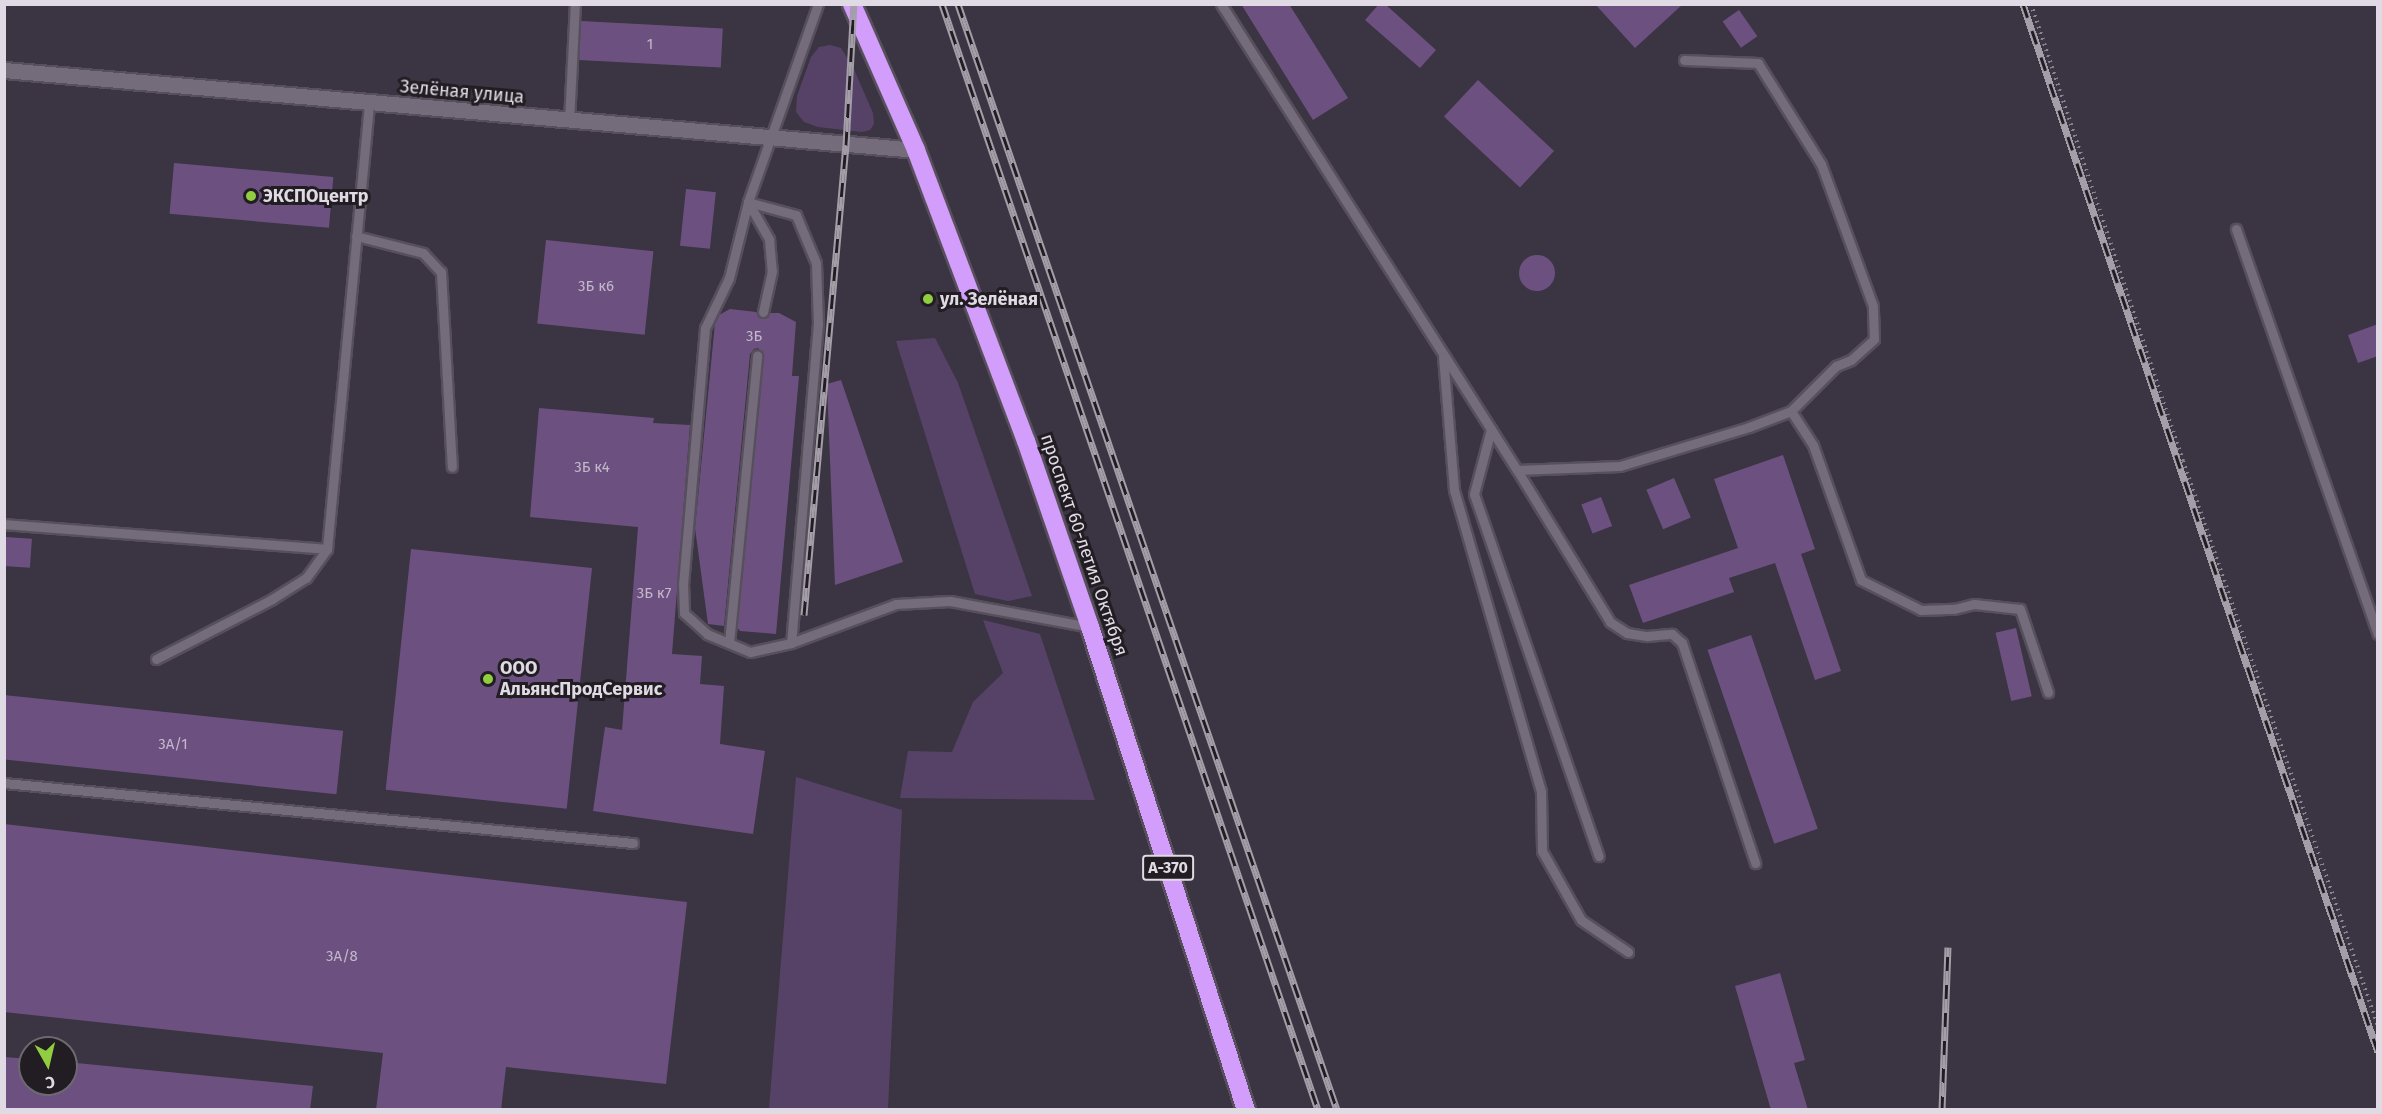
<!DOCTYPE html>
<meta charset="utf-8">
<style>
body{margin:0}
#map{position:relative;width:2382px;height:1114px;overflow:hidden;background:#3b3442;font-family:"Fira Sans",sans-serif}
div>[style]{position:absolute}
.green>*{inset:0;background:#574267}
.building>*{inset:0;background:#6c5180;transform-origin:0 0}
.round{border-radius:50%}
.path>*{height:4px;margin-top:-2px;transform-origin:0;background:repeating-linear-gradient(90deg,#8a848f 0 1.5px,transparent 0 6px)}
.roads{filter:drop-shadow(2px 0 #57505c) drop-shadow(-2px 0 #57505c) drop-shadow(0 2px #57505c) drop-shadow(0 -2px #57505c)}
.lane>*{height:9px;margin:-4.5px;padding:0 4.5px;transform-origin:4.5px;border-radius:4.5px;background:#746b7b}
.street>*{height:15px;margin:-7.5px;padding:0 7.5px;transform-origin:7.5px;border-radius:7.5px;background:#746b7b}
.highway>*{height:18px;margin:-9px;padding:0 9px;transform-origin:9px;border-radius:9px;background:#d39dfb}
.rail>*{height:7px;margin-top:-3.5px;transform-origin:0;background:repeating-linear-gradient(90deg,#211d23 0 14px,#a39ea8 0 28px);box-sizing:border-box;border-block:2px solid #a39ea8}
.dots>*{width:16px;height:16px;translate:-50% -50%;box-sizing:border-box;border:3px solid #211d23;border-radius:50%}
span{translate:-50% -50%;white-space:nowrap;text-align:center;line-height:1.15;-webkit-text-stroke:6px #211d23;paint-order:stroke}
.number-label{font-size:15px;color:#c2b8ca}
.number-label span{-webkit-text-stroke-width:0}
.shield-label span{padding:2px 4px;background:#211d23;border:2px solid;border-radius:4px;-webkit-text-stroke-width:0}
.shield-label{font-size:16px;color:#dfdae3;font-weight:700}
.street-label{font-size:18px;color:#dfdae3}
.poi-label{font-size:18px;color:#dfdae3;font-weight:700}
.left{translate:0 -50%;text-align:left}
.frame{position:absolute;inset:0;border:6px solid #dfdae3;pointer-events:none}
.north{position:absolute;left:18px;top:1036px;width:60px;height:60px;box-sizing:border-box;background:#211d23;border:2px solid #6d6970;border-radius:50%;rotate:172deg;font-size:16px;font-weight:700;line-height:24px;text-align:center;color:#dfdae3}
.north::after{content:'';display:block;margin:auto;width:21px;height:27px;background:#91cd40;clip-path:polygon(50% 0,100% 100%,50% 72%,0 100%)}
</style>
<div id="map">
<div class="green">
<i style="clip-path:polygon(830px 45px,841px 48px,853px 67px,873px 113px,874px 124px,870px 130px,862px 132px,818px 127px,804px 122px,796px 112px,797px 96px,811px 57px,819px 47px)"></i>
<i style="clip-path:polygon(935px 338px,958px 383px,1032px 596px,1008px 601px,975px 594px,896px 341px)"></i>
<i style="clip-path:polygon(983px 620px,1040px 634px,1095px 800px,900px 798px,908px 751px,952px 752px,973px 702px,1003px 673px)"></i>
<i style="clip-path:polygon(796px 777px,902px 810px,888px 1109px,769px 1109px)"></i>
</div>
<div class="building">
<i style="clip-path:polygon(1241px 4px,1289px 4px,1348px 98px,1313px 120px)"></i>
<i style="clip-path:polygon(1379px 4px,1385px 4px,1436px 50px,1420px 68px,1365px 20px)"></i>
<i style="clip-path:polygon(1595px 4px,1683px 4px,1635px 48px)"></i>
<i style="left:1739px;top:10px;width:32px;height:20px;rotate:55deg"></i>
<i style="left:581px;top:21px;width:142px;height:39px;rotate:3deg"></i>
<i style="left:1478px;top:80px;width:104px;height:50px;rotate:43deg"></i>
<i style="left:174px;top:163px;width:160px;height:51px;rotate:5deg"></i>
<i style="left:686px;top:189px;width:30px;height:57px;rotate:6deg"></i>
<i style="left:546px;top:240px;width:108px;height:84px;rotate:6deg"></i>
<i class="round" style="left:1519px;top:255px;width:36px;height:36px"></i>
<i style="clip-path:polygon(730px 309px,756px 312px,762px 319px,770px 313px,779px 313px,796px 322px,792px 376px,799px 376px,776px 634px,740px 631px,737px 627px,764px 356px,758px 348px,754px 349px,750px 354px,724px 626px,708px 624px,695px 528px,715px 323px,719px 315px)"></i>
<i style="clip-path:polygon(2378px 324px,2378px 356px,2358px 363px,2348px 335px)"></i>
<i style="clip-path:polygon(841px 380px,903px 562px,835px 585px,827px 384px)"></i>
<i style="clip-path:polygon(539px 408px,654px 418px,653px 423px,690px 425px,672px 654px,702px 656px,700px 684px,724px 686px,720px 744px,765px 751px,753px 834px,593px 811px,605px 727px,622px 730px,638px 527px,530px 517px)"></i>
<i style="clip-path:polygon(1783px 455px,1815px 549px,1801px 554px,1841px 671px,1815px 680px,1775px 563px,1729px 578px,1734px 592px,1643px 623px,1629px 585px,1738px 548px,1714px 479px)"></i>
<i style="left:1674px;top:478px;width:43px;height:30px;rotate:67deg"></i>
<i style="left:1601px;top:497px;width:31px;height:21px;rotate:69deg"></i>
<i style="left:6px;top:537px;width:26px;height:29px;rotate:4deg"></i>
<i style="left:411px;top:549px;width:182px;height:242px;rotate:6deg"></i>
<i style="left:2016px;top:628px;width:70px;height:21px;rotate:77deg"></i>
<i style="left:1751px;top:635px;width:205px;height:46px;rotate:71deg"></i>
<i style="left:4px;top:695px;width:341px;height:64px;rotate:6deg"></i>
<i style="clip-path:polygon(4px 824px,687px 902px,666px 1084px,506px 1067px,501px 1110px,376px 1110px,383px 1053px,4px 1012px)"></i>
<i style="clip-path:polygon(1780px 973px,1805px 1060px,1794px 1063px,1808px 1110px,1771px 1110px,1735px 986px)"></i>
<i style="clip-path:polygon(4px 1057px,30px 1059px,30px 1084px,66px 1084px,66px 1062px,313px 1086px,310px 1110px,4px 1110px)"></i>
</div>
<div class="path">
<i style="left:2031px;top:4px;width:482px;rotate:71.6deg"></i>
<i style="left:2183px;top:461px;width:598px;rotate:70.96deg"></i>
</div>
<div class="roads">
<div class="lane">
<i style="left:818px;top:4px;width:210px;rotate:109.5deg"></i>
<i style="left:748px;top:202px;width:78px;rotate:104deg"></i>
<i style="left:729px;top:278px;width:55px;rotate:115.6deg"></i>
<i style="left:705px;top:328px;width:256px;rotate:94.9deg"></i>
<i style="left:683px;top:583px;width:30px;rotate:88deg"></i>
<i style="left:684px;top:613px;width:31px;rotate:42deg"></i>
<i style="left:707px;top:634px;width:47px;rotate:22.7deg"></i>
<i style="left:750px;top:652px;width:42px;rotate:-12.4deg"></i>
<i style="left:791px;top:643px;width:112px;rotate:-20.4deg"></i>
<i style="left:896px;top:604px;width:54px;rotate:-3.2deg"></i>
<i style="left:950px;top:601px;width:142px;rotate:10.5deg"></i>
<i style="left:1221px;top:4px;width:552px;rotate:57.58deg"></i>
<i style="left:1517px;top:470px;width:103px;rotate:-2.2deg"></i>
<i style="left:1620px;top:466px;width:135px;rotate:-16.8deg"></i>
<i style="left:1749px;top:427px;width:45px;rotate:-20.9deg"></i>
<i style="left:1791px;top:411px;width:64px;rotate:-45deg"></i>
<i style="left:1836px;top:366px;width:16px;rotate:-22deg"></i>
<i style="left:1851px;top:360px;width:31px;rotate:-42deg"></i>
<i style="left:1874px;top:339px;width:33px;rotate:-92deg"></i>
<i style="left:1873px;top:306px;width:151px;rotate:-110.1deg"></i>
<i style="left:1821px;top:164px;width:119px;rotate:-122deg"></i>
<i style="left:1758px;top:63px;width:74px;rotate:-177.7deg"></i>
<i style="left:569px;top:121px;width:117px;rotate:-87.1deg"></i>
<i style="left:748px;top:202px;width:50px;rotate:15.2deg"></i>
<i style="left:796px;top:215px;width:52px;rotate:67.4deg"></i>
<i style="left:816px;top:263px;width:60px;rotate:88.1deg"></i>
<i style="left:818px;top:323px;width:321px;rotate:94.8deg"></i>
<i style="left:748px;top:202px;width:43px;rotate:60.4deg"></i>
<i style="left:769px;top:239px;width:32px;rotate:85deg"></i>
<i style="left:772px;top:271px;width:42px;rotate:102.4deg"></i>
<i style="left:2236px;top:229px;width:429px;rotate:70.7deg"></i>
<i style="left:356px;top:236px;width:69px;rotate:14.2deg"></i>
<i style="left:423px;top:253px;width:26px;rotate:47deg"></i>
<i style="left:441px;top:272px;width:195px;rotate:86.8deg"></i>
<i style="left:1443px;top:356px;width:134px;rotate:85.3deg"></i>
<i style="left:1454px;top:490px;width:314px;rotate:73.9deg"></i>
<i style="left:1541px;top:792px;width:59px;rotate:89deg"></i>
<i style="left:1542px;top:851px;width:79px;rotate:60.5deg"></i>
<i style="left:1581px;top:920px;width:57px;rotate:34.2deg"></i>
<i style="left:1791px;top:411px;width:40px;rotate:57.1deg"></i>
<i style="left:1813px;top:445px;width:143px;rotate:70.4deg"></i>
<i style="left:1861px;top:580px;width:67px;rotate:26.6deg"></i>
<i style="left:1921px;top:610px;width:33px;rotate:-2deg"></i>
<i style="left:1954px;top:609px;width:21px;rotate:-14deg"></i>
<i style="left:1974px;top:604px;width:46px;rotate:6.2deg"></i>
<i style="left:2020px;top:609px;width:88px;rotate:71.4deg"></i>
<i style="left:1491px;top:429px;width:67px;rotate:104.7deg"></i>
<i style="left:1474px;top:494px;width:383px;rotate:71deg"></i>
<i style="left:1517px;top:470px;width:178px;rotate:58.5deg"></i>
<i style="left:1610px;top:622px;width:20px;rotate:33deg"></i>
<i style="left:1627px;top:633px;width:20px;rotate:9deg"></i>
<i style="left:1647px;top:636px;width:25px;rotate:-5deg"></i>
<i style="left:1672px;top:634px;width:13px;rotate:42deg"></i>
<i style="left:1682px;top:643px;width:232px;rotate:71.6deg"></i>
<i style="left:4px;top:524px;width:324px;rotate:4.4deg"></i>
<i style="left:729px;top:643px;width:289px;rotate:-84.4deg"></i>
<i style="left:156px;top:659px;width:131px;rotate:-27.3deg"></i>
<i style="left:272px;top:599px;width:40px;rotate:-32deg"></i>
<i style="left:306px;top:578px;width:36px;rotate:-54deg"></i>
<i style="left:327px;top:549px;width:447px;rotate:-84.6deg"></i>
<i style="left:4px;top:783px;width:632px;rotate:5.45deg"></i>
</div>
<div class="street">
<i style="left:4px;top:70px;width:916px;rotate:5.01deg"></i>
</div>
<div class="highway">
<i style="left:852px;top:4px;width:159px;rotate:66.3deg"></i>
<i style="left:916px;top:150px;width:311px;rotate:69.3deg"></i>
<i style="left:1026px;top:441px;width:197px;rotate:71deg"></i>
<i style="left:1090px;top:627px;width:508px;rotate:72.1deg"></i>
</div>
</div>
<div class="rail">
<i style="left:942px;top:4px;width:1168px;rotate:71.22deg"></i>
<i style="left:958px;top:4px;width:1169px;rotate:71.08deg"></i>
<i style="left:2023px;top:4px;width:1106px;rotate:71.29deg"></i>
<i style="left:804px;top:615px;width:472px;rotate:-84.9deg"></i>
<i style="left:846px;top:145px;width:141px;rotate:-86.8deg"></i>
<i style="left:1942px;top:1110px;width:163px;rotate:-87.9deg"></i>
</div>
<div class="dots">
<i style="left:251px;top:196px;background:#91cd40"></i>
<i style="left:928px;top:299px;background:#91cd40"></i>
<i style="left:488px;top:679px;background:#91cd40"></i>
</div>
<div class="number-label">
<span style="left:650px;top:45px">1</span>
<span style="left:596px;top:287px">3Б к6</span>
<span style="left:754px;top:337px">3Б</span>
<span style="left:592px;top:468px">3Б к4</span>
<span style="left:654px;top:594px">3Б к7</span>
<span style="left:173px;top:745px">3А/1</span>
<span style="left:342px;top:957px">3А/8</span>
</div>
<div class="shield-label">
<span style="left:1168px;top:868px">А-370</span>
</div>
<div class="street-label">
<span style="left:462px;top:92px;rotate:5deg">Зелёная улица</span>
<span style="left:1084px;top:545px;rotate:71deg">проспект 60-летия Октября</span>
</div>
<div class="poi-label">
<span class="left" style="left:263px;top:196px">ЭКСПОцентр</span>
<span class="left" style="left:940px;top:299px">ул. Зелёная</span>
<span class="left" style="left:500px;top:679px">ООО<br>АльянсПродСервис</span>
</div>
<div class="frame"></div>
<div class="north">С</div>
</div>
